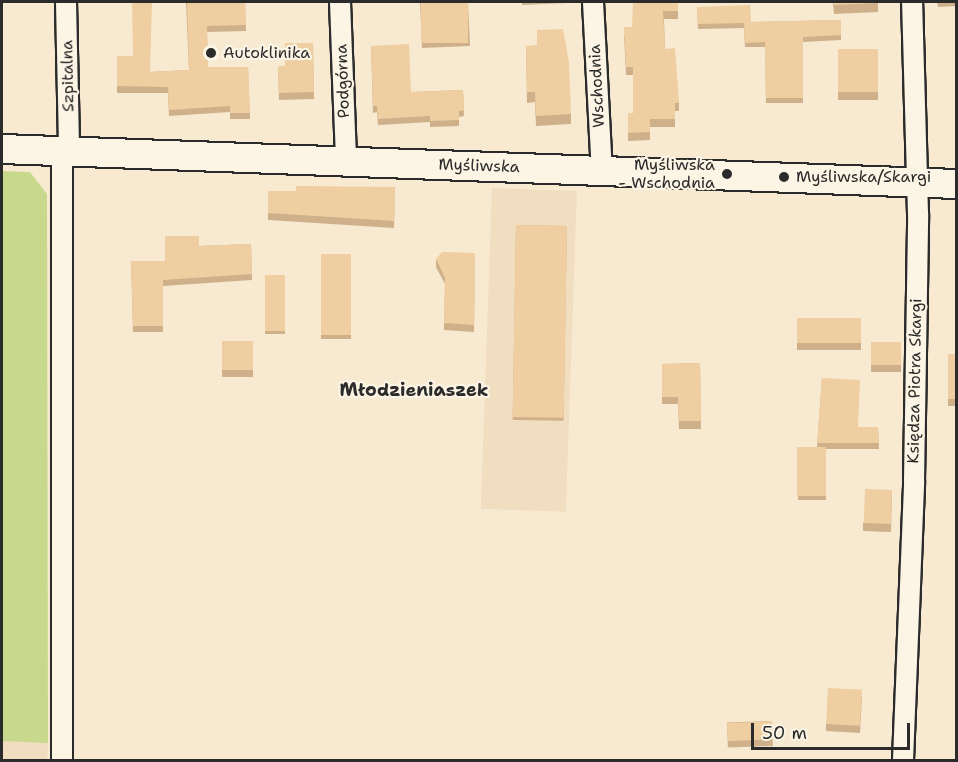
<!DOCTYPE html>
<meta charset="utf-8">
<style>
body{margin:0}
#map{position:relative;width:958px;height:762px;overflow:hidden;background:#f8e9d1;font-family:"Shantell Sans",sans-serif}
div>[style]{position:absolute}
.built>*{inset:0;background:#f1ddc0;transform-origin:0 0}
.green>*{inset:0;background:#c8d98d}
.roads{filter:drop-shadow(2px 0 #2b2b2b) drop-shadow(-2px 0 #2b2b2b) drop-shadow(0 2px #2b2b2b) drop-shadow(0 -2px #2b2b2b)}
.street>*{height:20px;margin:-10px;padding:0 10px;transform-origin:10px;border-radius:10px;background:#fcf5e5}
.secondary>*{height:28px;margin:-14px;padding:0 14px;transform-origin:14px;border-radius:14px;background:#fcf5e5}
.wall>*{inset:0;background:#ceb18a;transform-origin:0 0}
.building>*{inset:0;background:#efcea1;transform-origin:0 0}
.dots>*{width:16px;height:16px;translate:-50% -50%;box-sizing:border-box;border:3px solid #fcf5e5;border-radius:50%}
span{translate:-50% -50%;white-space:nowrap;text-align:center;line-height:1.15;-webkit-text-stroke:4.5px #fcf5e5;paint-order:stroke}
.poi-label{font-size:16px;color:#2b2b2b}
.left{translate:0 -50%;text-align:left}
.right{translate:-100% -50%;text-align:right}
.street-label{font-size:16px;color:#2b2b2b}
.neighbourhood-label{font-size:18px;color:#2b2b2b;font-weight:700}
.frame{position:absolute;inset:0;border:3px solid #2b2b2b;pointer-events:none}
.scale{position:absolute;left:751px;top:723px;width:159px;height:27px;box-sizing:border-box;border:3px solid #2b2b2b;border-top:0;padding-left:8px;font-size:18px;line-height:21px;white-space:nowrap;color:#2b2b2b;-webkit-text-stroke:4px #fcf5e5;paint-order:stroke}
</style>
<div id="map">
<div class="built">
<i style="left:492px;top:188px;width:85px;height:321px;rotate:2deg"></i>
<i style="left:2px;top:741px;width:46px;height:19px;rotate:2deg"></i>
</div>
<div class="green">
<i style="clip-path:polygon(2px 171px,30px 172px,47px 194px,48px 743px,2px 741px)"></i>
</div>
<div class="roads">
<div class="street">
<i style="left:66px;top:2px;width:148px;rotate:88.8deg"></i>
<i style="left:340px;top:2px;width:159px;rotate:87.8deg"></i>
<i style="left:593px;top:2px;width:169px;rotate:87deg"></i>
<i style="left:62px;top:760px;width:610px;rotate:-90deg"></i>
<i style="left:903px;top:760px;width:279px;rotate:-87.7deg"></i>
<i style="left:914px;top:481px;width:267px;rotate:-89.1deg"></i>
<i style="left:918px;top:214px;width:212px;rotate:-91.6deg"></i>
</div>
<div class="secondary">
<i style="left:2px;top:149px;width:955px;rotate:2.1deg"></i>
</div>
</div>
<div class="wall">
<i style="clip-path:polygon(186px 2px,245px 2px,246px 31px,207px 32px,208px 67px,248px 67px,250px 119px,230px 119px,230px 112px,169px 116px,168px 93px,117px 93px,117px 56px,150px 72px,189px 70px)"></i>
<i style="clip-path:polygon(420px 2px,480px 2px,468px 2px,470px 46px,422px 48px)"></i>
<i style="clip-path:polygon(522px 2px,566px 2px,566px 3px,522px 5px)"></i>
<i style="clip-path:polygon(678px 2px,678px 19px,664px 19px,665px 49px,679px 103px,679px 111px,675px 111px,675px 127px,650px 127px,650px 140px,628px 141px,628px 113px,633px 113px,633px 75px,626px 75px,624px 35px)"></i>
<i style="clip-path:polygon(833px 2px,878px 2px,878px 12px,834px 14px)"></i>
<i style="clip-path:polygon(937px 2px,957px 2px,957px 6px,938px 7px)"></i>
<i style="clip-path:polygon(697px 7px,751px 22px,841px 20px,841px 40px,803px 42px,803px 103px,766px 103px,765px 47px,745px 47px,744px 28px,698px 29px)"></i>
<i style="clip-path:polygon(313px 43px,314px 99px,279px 100px,278px 66px,285px 66px)"></i>
<i style="clip-path:polygon(371px 46px,411px 92px,463px 90px,464px 116px,459px 117px,459px 126px,430px 127px,430px 122px,378px 125px,377px 112px,373px 113px)"></i>
<i style="clip-path:polygon(526px 46px,571px 114px,571px 124px,536px 126px,535px 102px,527px 103px)"></i>
<i style="left:838px;top:49px;width:40px;height:51px"></i>
<i style="clip-path:polygon(395px 187px,394px 228px,268px 220px,268px 191px,296px 191px)"></i>
<i style="left:516px;top:225px;width:51px;height:195px;rotate:1deg"></i>
<i style="clip-path:polygon(251px 244px,252px 280px,163px 286px,163px 332px,133px 332px,131px 261px,165px 261px,199px 246px)"></i>
<i style="clip-path:polygon(475px 253px,474px 332px,444px 330px,445px 284px,436px 267px,436px 259px)"></i>
<i style="left:321px;top:254px;width:30px;height:85px"></i>
<i style="left:265px;top:275px;width:20px;height:59px"></i>
<i style="left:861px;top:318px;width:32px;height:64px;rotate:90deg"></i>
<i style="left:222px;top:341px;width:31px;height:36px"></i>
<i style="left:871px;top:342px;width:30px;height:30px"></i>
<i style="left:948px;top:354px;width:9px;height:52px"></i>
<i style="clip-path:polygon(700px 363px,701px 429px,679px 429px,678px 404px,662px 404px,662px 364px)"></i>
<i style="clip-path:polygon(822px 378px,858px 427px,878px 427px,879px 449px,826px 449px,826px 500px,798px 500px,797px 447px,817px 447px)"></i>
<i style="clip-path:polygon(892px 490px,891px 532px,863px 531px,863px 523px)"></i>
<i style="clip-path:polygon(862px 697px,860px 733px,826px 731px,826px 724px)"></i>
<i style="left:772px;top:721px;width:25px;height:45px;rotate:88deg"></i>
</div>
<div class="building">
<i style="clip-path:polygon(132px 2px,152px 2px,150px 72px,189px 70px,187px 2px,245px 2px,246px 25px,207px 26px,208px 67px,248px 67px,250px 113px,230px 113px,230px 106px,169px 110px,168px 87px,117px 86px,117px 56px,133px 56px)"></i>
<i style="left:421px;top:2px;width:47px;height:41px"></i>
<i style="clip-path:polygon(633px 2px,678px 2px,678px 11px,663px 11px,665px 49px,675px 48px,679px 103px,675px 103px,675px 119px,650px 119px,650px 132px,628px 133px,628px 113px,633px 113px,633px 67px,626px 67px,624px 27px,632px 27px)"></i>
<i style="clip-path:polygon(834px 2px,878px 2px,878px 3px,834px 5px)"></i>
<i style="clip-path:polygon(750px 5px,751px 22px,841px 20px,841px 35px,803px 37px,803px 98px,766px 98px,765px 42px,745px 43px,744px 23px,698px 24px,697px 7px)"></i>
<i style="clip-path:polygon(563px 29px,569px 62px,571px 114px,536px 116px,535px 92px,527px 92px,526px 46px,537px 45px,537px 30px)"></i>
<i style="clip-path:polygon(285px 43px,313px 43px,314px 92px,279px 93px,278px 66px,285px 66px)"></i>
<i style="clip-path:polygon(409px 44px,411px 92px,463px 90px,464px 110px,459px 111px,459px 120px,430px 121px,430px 116px,378px 119px,377px 106px,373px 106px,371px 46px)"></i>
<i style="left:838px;top:49px;width:40px;height:43px"></i>
<i style="clip-path:polygon(296px 186px,395px 187px,394px 221px,268px 213px,268px 191px,296px 191px)"></i>
<i style="left:516px;top:225px;width:51px;height:192px;rotate:1deg"></i>
<i style="clip-path:polygon(165px 236px,199px 236px,199px 246px,251px 244px,252px 274px,163px 280px,163px 326px,133px 326px,131px 261px,165px 261px)"></i>
<i style="clip-path:polygon(442px 252px,475px 253px,474px 325px,444px 323px,445px 278px,436px 259px)"></i>
<i style="left:321px;top:254px;width:30px;height:81px"></i>
<i style="left:265px;top:275px;width:20px;height:56px"></i>
<i style="left:861px;top:318px;width:25px;height:64px;rotate:90deg"></i>
<i style="left:222px;top:341px;width:31px;height:29px"></i>
<i style="left:871px;top:342px;width:30px;height:23px"></i>
<i style="left:948px;top:354px;width:9px;height:45px"></i>
<i style="clip-path:polygon(700px 363px,701px 421px,679px 421px,678px 397px,662px 397px,662px 364px)"></i>
<i style="clip-path:polygon(822px 378px,860px 380px,858px 427px,878px 427px,879px 443px,817px 443px)"></i>
<i style="left:797px;top:447px;width:29px;height:49px"></i>
<i style="left:865px;top:489px;width:27px;height:34px;rotate:2deg"></i>
<i style="left:828px;top:688px;width:34px;height:36px;rotate:3deg"></i>
<i style="left:772px;top:721px;width:18px;height:45px;rotate:87deg"></i>
</div>
<div class="dots">
<i style="left:211px;top:53px;background:#2b2b2b"></i>
<i style="left:727px;top:174px;background:#2b2b2b"></i>
<i style="left:784px;top:177px;background:#2b2b2b"></i>
</div>
<div class="poi-label">
<span class="left" style="left:223px;top:53px">Autoklinika</span>
<span class="right" style="left:715px;top:174px">Myśliwska<br>- Wschodnia</span>
<span class="left" style="left:796px;top:177px">Myśliwska/Skargi</span>
</div>
<div class="street-label">
<span style="left:68px;top:76px;rotate:-91deg">Szpitalna</span>
<span style="left:343px;top:81px;rotate:-92deg">Podgórna</span>
<span style="left:597px;top:86px;rotate:-93deg">Wschodnia</span>
<span style="left:479px;top:166px;rotate:2deg">Myśliwska</span>
<span style="left:915px;top:381px;rotate:-89deg">Księdza Piotra Skargi</span>
</div>
<div class="neighbourhood-label">
<span style="left:414px;top:390px">Młodzieniaszek</span>
</div>
<div class="frame"></div>
<div class="scale">50 m</div>
</div>
